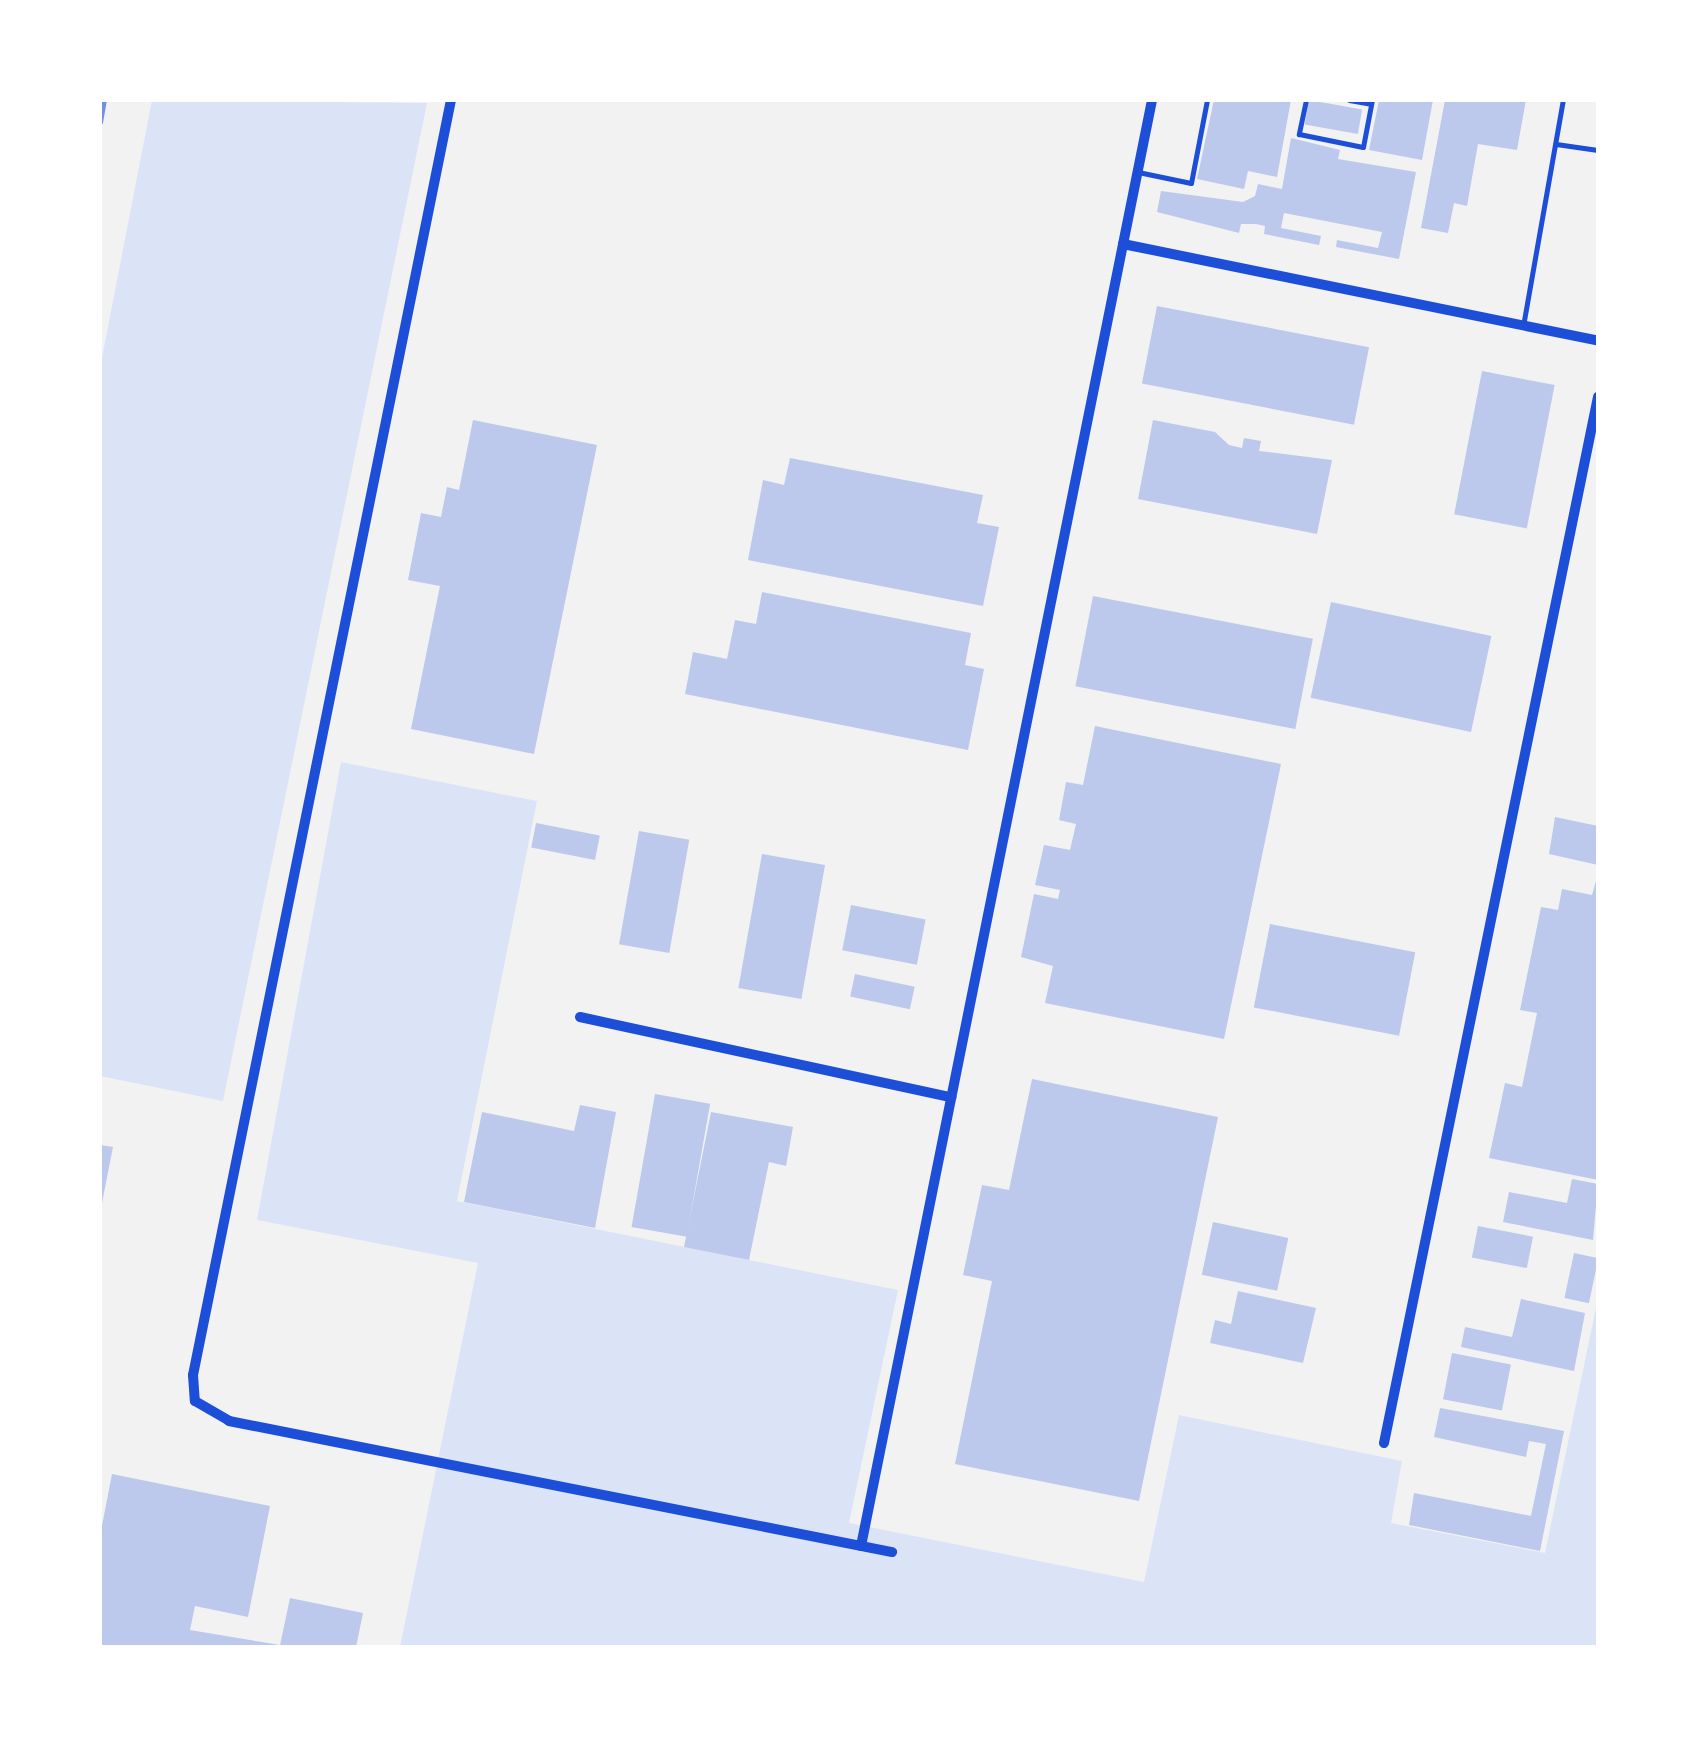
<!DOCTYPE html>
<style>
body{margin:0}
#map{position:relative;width:1698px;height:1747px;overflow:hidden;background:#f2f2f2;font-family:Raleway,sans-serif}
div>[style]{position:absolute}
.green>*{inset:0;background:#dbe4f7}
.building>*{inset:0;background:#bdc9ec;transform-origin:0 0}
.service>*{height:5px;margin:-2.5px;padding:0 2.5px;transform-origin:2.5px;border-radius:2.5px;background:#1d4ed8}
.minor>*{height:10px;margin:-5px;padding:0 5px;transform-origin:5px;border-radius:5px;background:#1d4ed8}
.rail>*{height:5px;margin:-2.5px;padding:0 2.5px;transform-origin:2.5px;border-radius:2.5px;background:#7290e2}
span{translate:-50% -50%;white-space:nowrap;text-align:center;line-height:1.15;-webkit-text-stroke:10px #fff;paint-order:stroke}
.frame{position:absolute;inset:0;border:102px solid #fff;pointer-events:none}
</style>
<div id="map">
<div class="green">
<i style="clip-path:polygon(152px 100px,427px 103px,223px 1101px,100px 1076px,100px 368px)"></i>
<i style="clip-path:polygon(341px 762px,537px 801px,457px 1201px,898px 1290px,849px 1523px,1144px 1582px,1179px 1415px,1402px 1461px,1391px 1523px,1545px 1553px,1598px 1298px,1598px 1647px,400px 1647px,478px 1263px,257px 1220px)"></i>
</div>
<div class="building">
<i style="clip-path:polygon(1214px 100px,1291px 100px,1277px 177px,1248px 171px,1244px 189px,1197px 179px)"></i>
<i style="left:1309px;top:100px;width:54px;height:25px;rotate:10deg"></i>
<i style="clip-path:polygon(1379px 100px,1433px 100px,1422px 160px,1369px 150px)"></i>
<i style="clip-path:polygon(1445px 100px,1526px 100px,1517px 150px,1478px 144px,1467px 206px,1454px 203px,1448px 233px,1421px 228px)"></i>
<i style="clip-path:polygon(1291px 138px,1340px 150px,1338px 159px,1416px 172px,1399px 259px,1336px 247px,1337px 240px,1378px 248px,1382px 232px,1284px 213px,1281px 228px,1321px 236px,1319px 245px,1264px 234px,1265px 226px,1256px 224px,1241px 224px,1239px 233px,1157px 212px,1161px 191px,1243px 202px,1255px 196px,1258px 184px,1282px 189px)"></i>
<i style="left:1157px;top:306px;width:216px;height:79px;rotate:11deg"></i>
<i style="left:1482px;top:371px;width:74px;height:146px;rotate:11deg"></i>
<i style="clip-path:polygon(473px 420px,597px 445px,534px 754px,411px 729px,440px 586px,408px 580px,421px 513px,441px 517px,447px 487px,459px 490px)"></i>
<i style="clip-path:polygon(1153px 420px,1215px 432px,1229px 445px,1242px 448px,1244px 438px,1261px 441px,1259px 451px,1332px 460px,1317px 534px,1138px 499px)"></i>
<i style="clip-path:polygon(790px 458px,983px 495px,977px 523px,999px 527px,983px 606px,748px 560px,763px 480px,784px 485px)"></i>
<i style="clip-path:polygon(762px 592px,971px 633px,965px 665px,984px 669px,968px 750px,685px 694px,693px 652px,727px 659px,735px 620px,756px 624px)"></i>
<i style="left:1093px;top:596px;width:224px;height:92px;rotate:11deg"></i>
<i style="left:1331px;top:602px;width:164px;height:98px;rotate:12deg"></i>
<i style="clip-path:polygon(1095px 726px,1281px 764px,1224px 1039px,1045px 1003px,1053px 966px,1021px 957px,1034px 894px,1058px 899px,1060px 890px,1035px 885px,1044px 845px,1070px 850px,1076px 824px,1059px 820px,1066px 782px,1083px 785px)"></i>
<i style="clip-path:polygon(1555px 817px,1598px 826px,1598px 865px,1549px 854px)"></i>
<i style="left:536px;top:823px;width:65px;height:25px;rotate:11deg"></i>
<i style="left:639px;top:831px;width:51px;height:115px;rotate:10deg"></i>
<i style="left:762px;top:854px;width:64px;height:136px;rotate:10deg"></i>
<i style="clip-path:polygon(1598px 874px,1598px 1180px,1489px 1158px,1505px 1083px,1522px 1087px,1537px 1013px,1520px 1010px,1541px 907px,1558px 910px,1562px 889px,1592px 895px)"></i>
<i style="left:851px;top:905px;width:76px;height:46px;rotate:11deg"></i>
<i style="left:1270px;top:924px;width:148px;height:85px;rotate:11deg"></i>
<i style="left:855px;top:974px;width:61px;height:23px;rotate:12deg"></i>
<i style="clip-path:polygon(1032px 1079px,1218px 1117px,1139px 1501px,955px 1464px,992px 1281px,963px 1275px,982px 1185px,1009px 1190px)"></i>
<i style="left:655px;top:1094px;width:56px;height:135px;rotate:10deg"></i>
<i style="clip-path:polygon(580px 1105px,616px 1112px,595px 1228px,464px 1202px,482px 1112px,574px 1131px)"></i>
<i style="clip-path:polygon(711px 1112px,793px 1127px,786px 1166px,769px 1162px,749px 1260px,684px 1247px)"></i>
<i style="clip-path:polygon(100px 1145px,113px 1147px,102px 1203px,100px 1203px)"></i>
<i style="clip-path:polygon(1572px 1179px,1598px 1184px,1593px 1240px,1503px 1222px,1509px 1192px,1567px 1203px)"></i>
<i style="left:1213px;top:1222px;width:77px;height:54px;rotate:12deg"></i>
<i style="left:1478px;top:1226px;width:56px;height:32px;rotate:11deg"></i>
<i style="left:1574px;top:1253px;width:25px;height:46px;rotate:12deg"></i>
<i style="clip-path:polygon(1238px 1291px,1316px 1308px,1303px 1363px,1210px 1343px,1215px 1320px,1231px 1324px)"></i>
<i style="clip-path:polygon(1521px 1299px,1585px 1313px,1574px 1371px,1461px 1347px,1465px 1327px,1512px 1337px)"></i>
<i style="left:1452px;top:1353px;width:60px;height:47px;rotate:11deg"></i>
<i style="clip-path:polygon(1440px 1408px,1564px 1431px,1540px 1551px,1409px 1525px,1414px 1493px,1531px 1516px,1546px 1444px,1529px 1441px,1526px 1457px,1434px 1437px)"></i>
<i style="clip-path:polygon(112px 1474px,270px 1506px,248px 1617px,195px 1606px,190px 1630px,280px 1645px,290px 1598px,363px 1613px,356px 1647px,100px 1647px,100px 1536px)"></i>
</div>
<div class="service">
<i style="left:1306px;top:100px;width:35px;rotate:102deg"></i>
<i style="left:1299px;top:134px;width:65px;rotate:11.5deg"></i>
<i style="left:1363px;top:147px;width:48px;rotate:-79.2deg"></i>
<i style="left:1349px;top:100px;width:22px;rotate:10deg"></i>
<i style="left:1556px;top:144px;width:42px;rotate:8.1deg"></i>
<i style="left:1138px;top:172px;width:54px;rotate:11.7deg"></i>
<i style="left:1191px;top:183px;width:85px;rotate:-79.1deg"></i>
<i style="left:1523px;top:326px;width:230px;rotate:-80deg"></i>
</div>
<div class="minor">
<i style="left:451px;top:100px;width:1301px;rotate:101.44deg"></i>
<i style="left:193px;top:1375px;width:26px;rotate:86deg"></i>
<i style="left:195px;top:1401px;width:39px;rotate:30deg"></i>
<i style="left:229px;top:1421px;width:676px;rotate:11.18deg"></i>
<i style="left:1123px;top:244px;width:485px;rotate:11.5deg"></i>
<i style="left:580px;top:1017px;width:380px;rotate:12.2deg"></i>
<i style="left:1384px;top:1443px;width:1068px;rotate:-78.44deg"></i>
<i style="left:861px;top:1546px;width:1475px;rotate:-78.62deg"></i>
</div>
<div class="rail">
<i style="left:100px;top:122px;width:22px;rotate:-80deg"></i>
</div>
<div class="frame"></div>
</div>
